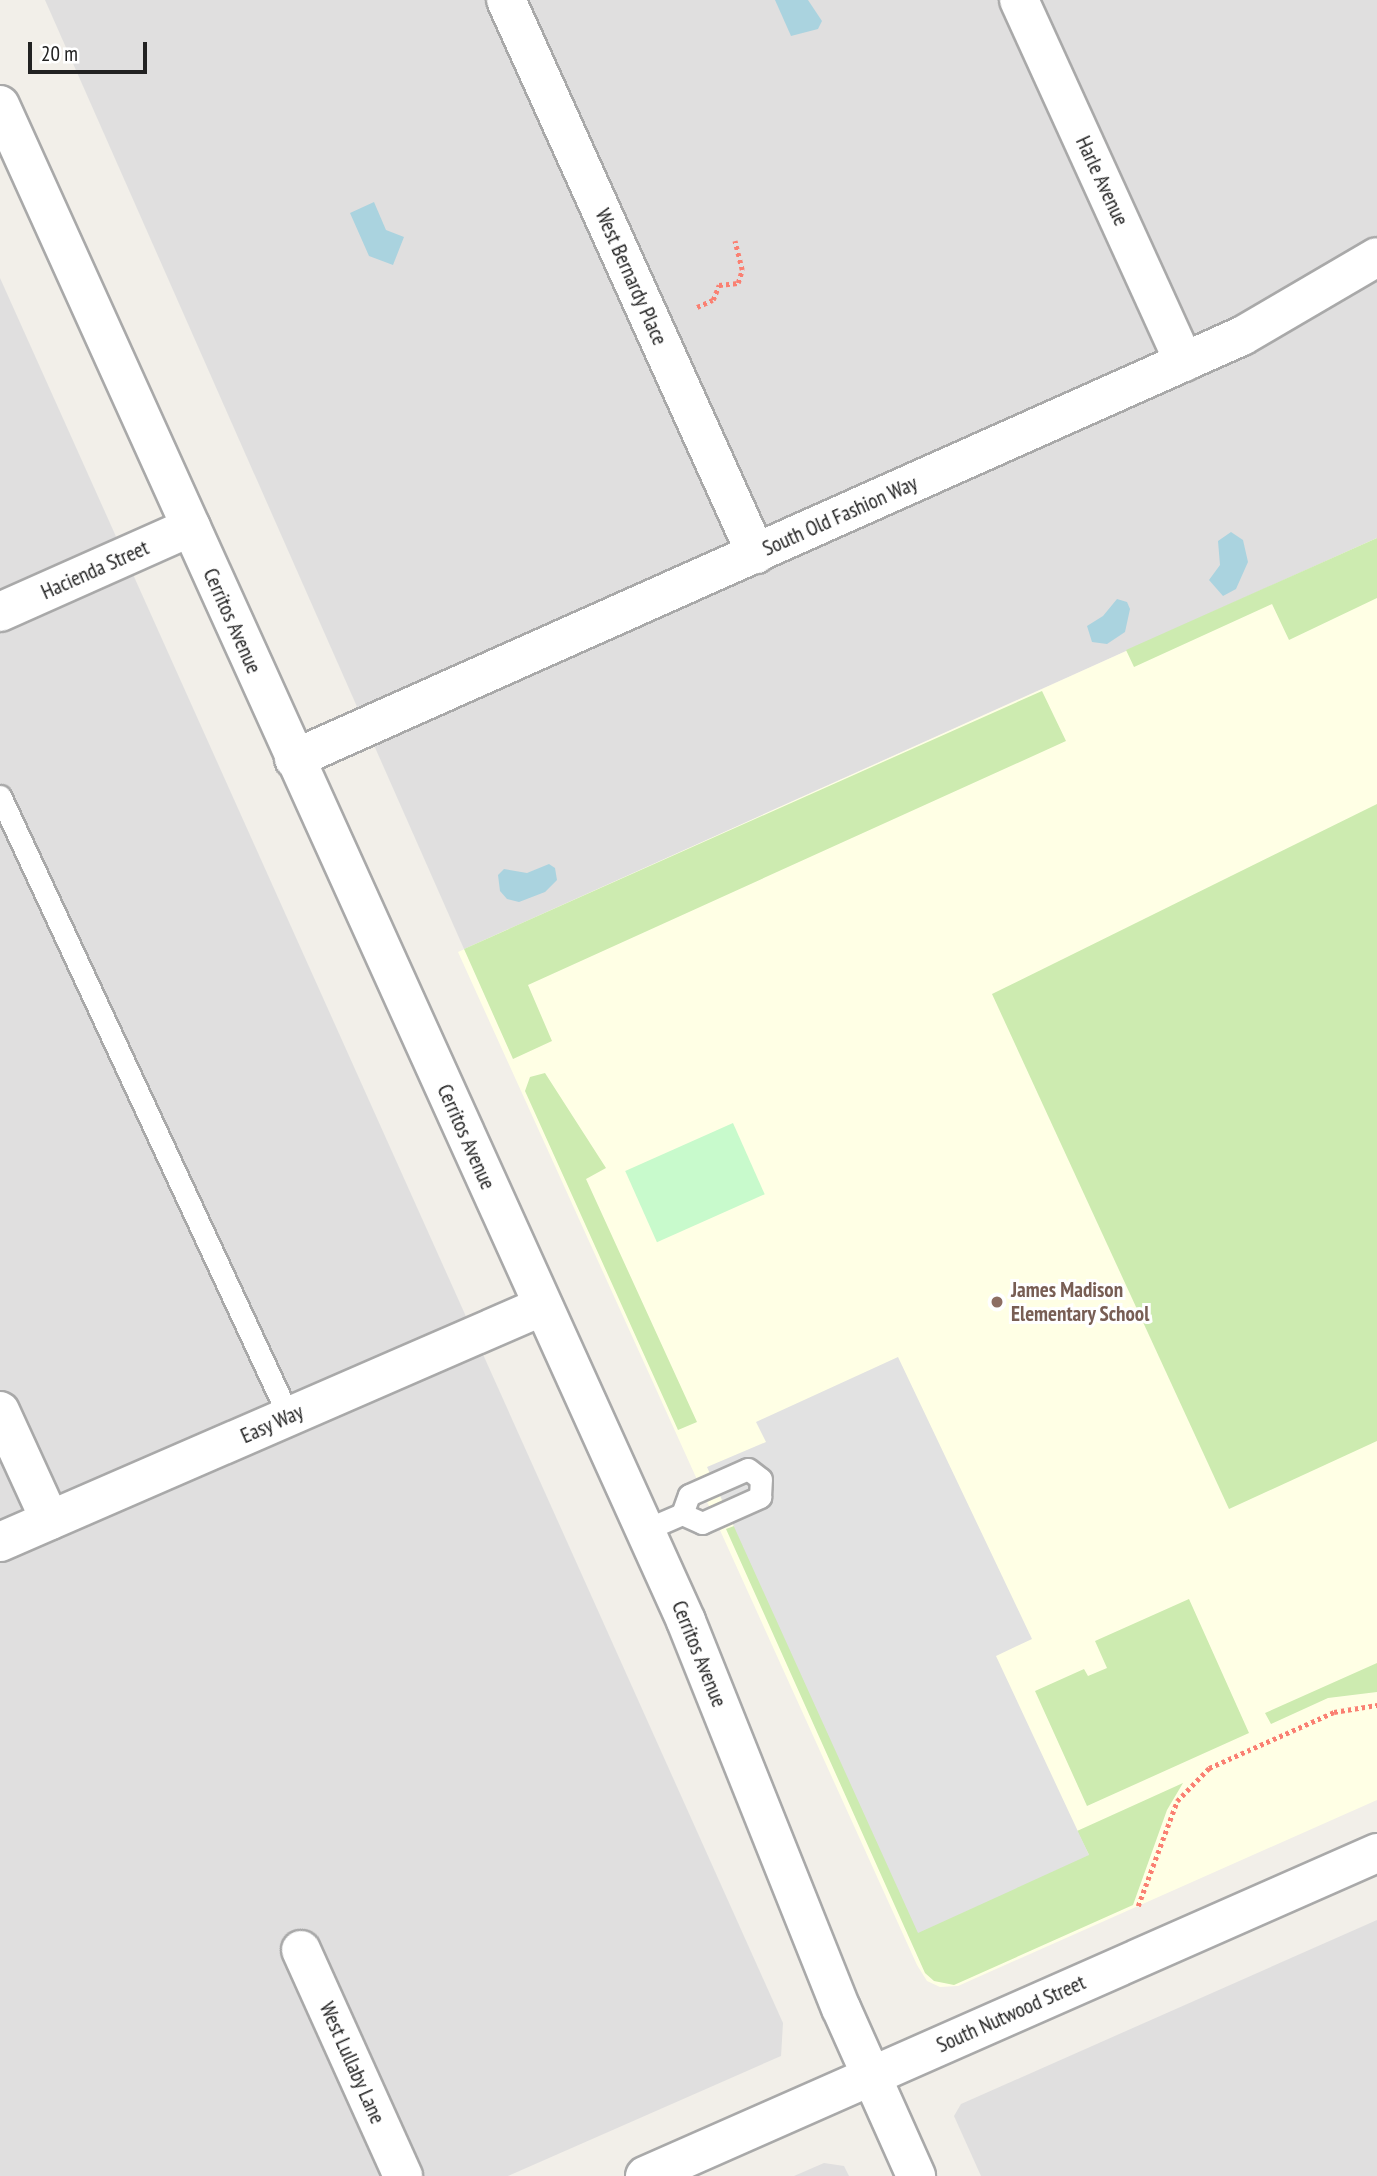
<!DOCTYPE html>
<style>
body{margin:0}
#map{position:relative;width:1377px;height:2176px;overflow:hidden;background:#f2efe9;font-family:"PT Sans Narrow",sans-serif}
div>[style]{position:absolute}
.residential>*{inset:0;background:#e0dfdf}
.education>*{inset:0;background:#ffffe5}
.grass>*{inset:0;background:#cdebb0}
.park>*{inset:0;background:#c8facc;transform-origin:0 0}
.parking>*{inset:0;background:#e2e2e2}
.water>*{inset:0;background:#aad3df}
.path>*{height:4.5px;margin-top:-2.25px;transform-origin:0;background:repeating-linear-gradient(90deg,#fa8072 0 3.5px,transparent 0 7px)}
.roads{filter:drop-shadow(2px 0 #a9a9a9) drop-shadow(-2px 0 #a9a9a9) drop-shadow(0 2px #a9a9a9) drop-shadow(0 -2px #a9a9a9)}
.service>*{height:21px;margin:-10.5px;padding:0 10.5px;transform-origin:10.5px;border-radius:10.5px;background:#fff}
.minor>*{height:38px;margin:-19px;padding:0 19px;transform-origin:19px;border-radius:19px;background:#fff}
.tertiary>*{height:38px;margin:-19px;padding:0 19px;transform-origin:19px;border-radius:19px;background:#fff}
.dots>*{width:19px;height:19px;translate:-50% -50%;box-sizing:border-box;border:4px solid #fff;border-radius:50%}
span{translate:-50% -50%;white-space:nowrap;text-align:center;line-height:1.15;-webkit-text-stroke:6px #fff;paint-order:stroke}
.street-label{font-size:21px;color:#222}
.education-label{font-size:21px;color:#785e54;font-weight:700}
.left{translate:0 -50%;text-align:left}
.scale{position:absolute;left:28px;top:42px;width:119px;height:32px;box-sizing:border-box;border:4px solid #222;border-top:0;padding-left:9px;font-size:21px;line-height:24px;white-space:nowrap;color:#222;-webkit-text-stroke:5px #fff;paint-order:stroke}
</style>
<div id="map">
<div class="residential">
<i style="clip-path:polygon(45px 0,1377px 0,1377px 538px,464px 949px)"></i>
<i style="clip-path:polygon(0 278px,783px 2023px,781px 2056px,508px 2176px,0 2176px)"></i>
<i style="clip-path:polygon(1377px 1920px,1377px 2176px,981px 2176px,954px 2116px,961px 2104px)"></i>
<i style="clip-path:polygon(824px 2163px,844px 2166px,849px 2176px,794px 2176px)"></i>
</div>
<div class="education">
<i style="clip-path:polygon(1377px 538px,1377px 1800px,958px 1986px,940px 1987px,927px 1981px,917px 1965px,458px 952px)"></i>
</div>
<div class="grass">
<i style="clip-path:polygon(1377px 538px,1377px 598px,1289px 640px,1272px 604px,1134px 667px,1126px 650px)"></i>
<i style="clip-path:polygon(1042px 691px,1066px 741px,528px 985px,552px 1041px,513px 1059px,464px 949px)"></i>
<i style="clip-path:polygon(1377px 804px,1377px 1441px,1229px 1509px,992px 994px)"></i>
<i style="clip-path:polygon(545px 1073px,606px 1168px,586px 1179px,697px 1422px,678px 1430px,525px 1091px,530px 1077px)"></i>
<i style="clip-path:polygon(734px 1526px,1089px 1855px,1077px 1831px,1183px 1783px,1167px 1810px,1133px 1905px,954px 1985px,934px 1981px,925px 1973px,726px 1529px)"></i>
<i style="clip-path:polygon(1189px 1599px,1249px 1733px,1087px 1806px,1035px 1691px,1084px 1669px,1088px 1676px,1107px 1668px,1095px 1641px)"></i>
<i style="clip-path:polygon(1377px 1663px,1377px 1692px,1328px 1698px,1271px 1724px,1265px 1713px)"></i>
</div>
<div class="park">
<i style="left:733px;top:1123px;width:78px;height:118px;rotate:66deg"></i>
</div>
<div class="parking">
<i style="clip-path:polygon(898px 1357px,1032px 1639px,996px 1656px,1089px 1855px,918px 1933px,707px 1467px,766px 1442px,756px 1422px)"></i>
</div>
<div class="water">
<i style="clip-path:polygon(775px 0,808px 0,822px 21px,818px 29px,791px 36px)"></i>
<i style="clip-path:polygon(374px 202px,386px 230px,404px 237px,393px 265px,369px 256px,350px 213px)"></i>
<i style="clip-path:polygon(1231px 532px,1243px 540px,1248px 562px,1236px 589px,1223px 596px,1209px 580px,1220px 565px,1218px 541px)"></i>
<i style="clip-path:polygon(1117px 599px,1127px 602px,1130px 609px,1125px 632px,1107px 644px,1092px 642px,1087px 626px,1103px 616px)"></i>
<i style="clip-path:polygon(549px 864px,555px 868px,557px 880px,545px 892px,519px 902px,507px 899px,500px 891px,498px 875px,504px 869px,527px 873px)"></i>
</div>
<div class="path">
<i style="left:697px;top:307px;width:17px;rotate:-24deg"></i>
<i style="left:713px;top:300px;width:16px;rotate:-68deg"></i>
<i style="left:719px;top:285px;width:19px;rotate:-6deg"></i>
<i style="left:738px;top:283px;width:14px;rotate:-73deg"></i>
<i style="left:742px;top:270px;width:30px;rotate:-104deg"></i>
<i style="left:1138px;top:1906px;width:112px;rotate:-69.6deg"></i>
<i style="left:1177px;top:1801px;width:46px;rotate:-45.9deg"></i>
<i style="left:1209px;top:1768px;width:137px;rotate:-24.1deg"></i>
<i style="left:1334px;top:1712px;width:44px;rotate:-9.2deg"></i>
</div>
<div class="roads">
<div class="service">
<i style="left:0;top:796px;width:685px;rotate:65.04deg"></i>
<i style="left:682px;top:1514px;width:22px;rotate:24deg"></i>
<i style="left:702px;top:1523px;width:64px;rotate:-24.1deg"></i>
<i style="left:760px;top:1497px;width:18px;rotate:-87deg"></i>
<i style="left:645px;top:1530px;width:40px;rotate:-23.4deg"></i>
<i style="left:682px;top:1514px;width:20px;rotate:-70deg"></i>
<i style="left:689px;top:1495px;width:64px;rotate:-23.8deg"></i>
<i style="left:748px;top:1469px;width:16px;rotate:38deg"></i>
</div>
<div class="minor">
<i style="left:506px;top:0;width:608px;rotate:65.71deg"></i>
<i style="left:1019px;top:0;width:398px;rotate:65.5deg"></i>
<i style="left:0;top:612px;width:209px;rotate:-24deg"></i>
<i style="left:294px;top:759px;width:1038px;rotate:-24.05deg"></i>
<i style="left:1242px;top:336px;width:156px;rotate:-30.3deg"></i>
<i style="left:0;top:1411px;width:120px;rotate:65.4deg"></i>
<i style="left:0;top:1542px;width:592px;rotate:-23.49deg"></i>
<i style="left:301px;top:1950px;width:248px;rotate:65.7deg"></i>
</div>
<div class="tertiary">
<i style="left:0;top:105px;width:1664px;rotate:65.65deg"></i>
<i style="left:686px;top:1621px;width:417px;rotate:68.2deg"></i>
<i style="left:841px;top:2008px;width:184px;rotate:65.9deg"></i>
<i style="left:645px;top:2176px;width:800px;rotate:-23.81deg"></i>
</div>
</div>
<div class="dots">
<i style="left:997px;top:1302px;background:#8d6e63"></i>
</div>
<div class="street-label">
<span style="left:1102px;top:181px;rotate:65deg">Harle Avenue</span>
<span style="left:631px;top:277px;rotate:66deg">West Bernardy Place</span>
<span style="left:840px;top:516px;rotate:-24deg">South Old Fashion Way</span>
<span style="left:95px;top:570px;rotate:-24deg">Hacienda Street</span>
<span style="left:232px;top:621px;rotate:66deg">Cerritos Avenue</span>
<span style="left:466px;top:1137px;rotate:66deg">Cerritos Avenue</span>
<span style="left:272px;top:1424px;rotate:-24deg">Easy Way</span>
<span style="left:699px;top:1654px;rotate:68deg">Cerritos Avenue</span>
<span style="left:1011px;top:2014px;rotate:-24deg">South Nutwood Street</span>
<span style="left:352px;top:2063px;rotate:66deg">West Lullaby Lane</span>
</div>
<div class="education-label">
<span class="left" style="left:1011px;top:1302px">James Madison<br>Elementary School</span>
</div>
<div class="scale">20 m</div>
</div>
